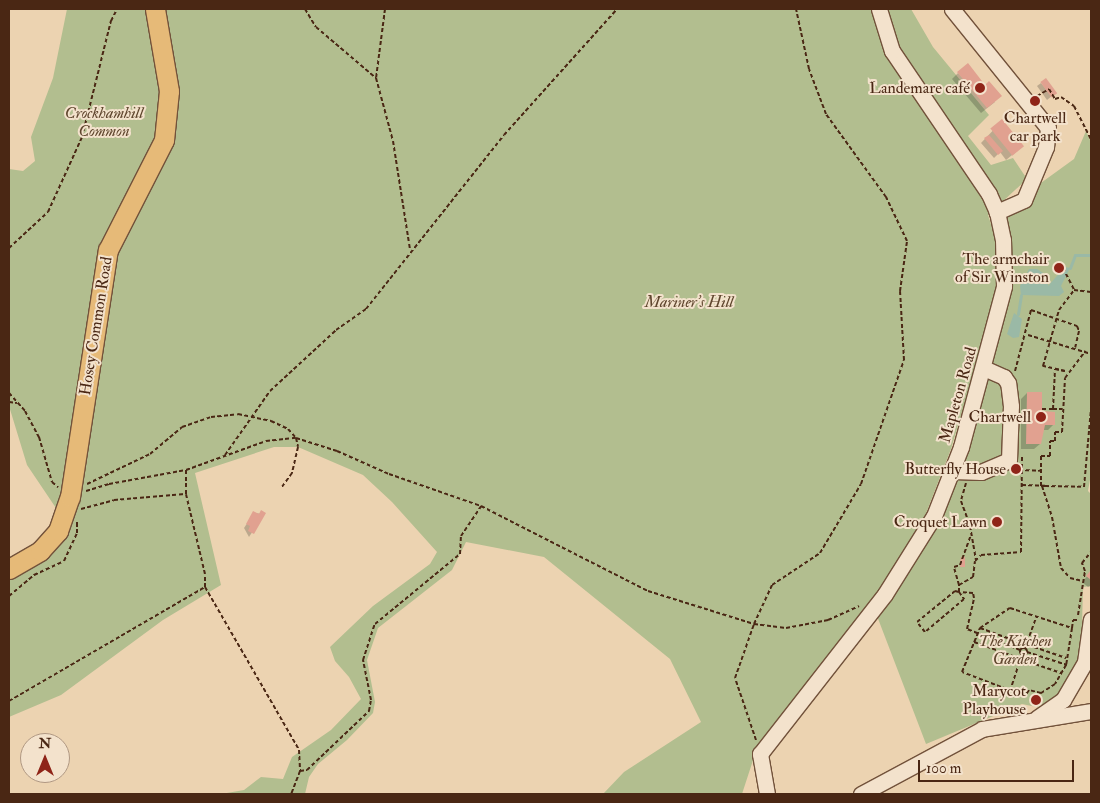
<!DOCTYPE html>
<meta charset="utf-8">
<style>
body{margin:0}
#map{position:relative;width:1100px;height:803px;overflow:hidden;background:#ecd3b1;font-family:"IM FELL Double Pica",serif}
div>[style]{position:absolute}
.green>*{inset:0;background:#b2be8f}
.water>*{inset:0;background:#9ab9a6}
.shadow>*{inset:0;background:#0003}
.stream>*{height:3px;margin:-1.5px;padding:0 1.5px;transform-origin:1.5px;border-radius:1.5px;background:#9ab9a6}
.building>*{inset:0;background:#e1a190;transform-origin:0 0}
.path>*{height:2px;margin-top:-1px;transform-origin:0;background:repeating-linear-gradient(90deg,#4a2714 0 4px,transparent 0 6.5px)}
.path>.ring{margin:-1px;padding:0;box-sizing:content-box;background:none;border:2px solid #4a2714;border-radius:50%}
.roads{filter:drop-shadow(1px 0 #72523b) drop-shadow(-1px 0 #72523b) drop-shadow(0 1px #72523b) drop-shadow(0 -1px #72523b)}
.minor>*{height:15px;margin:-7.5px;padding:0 7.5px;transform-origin:7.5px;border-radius:7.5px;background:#f3e2cc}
.major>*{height:19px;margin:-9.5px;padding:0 9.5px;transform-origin:9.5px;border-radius:9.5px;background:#e6ba78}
.dots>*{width:14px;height:14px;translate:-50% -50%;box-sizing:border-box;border:2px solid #f3e2cc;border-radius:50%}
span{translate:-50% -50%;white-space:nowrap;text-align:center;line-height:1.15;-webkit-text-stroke:4px #f3e2cc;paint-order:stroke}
.poi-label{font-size:16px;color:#4a2714}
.right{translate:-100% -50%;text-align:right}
.park-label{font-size:16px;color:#5f452d;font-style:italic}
.street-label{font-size:16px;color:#4a2714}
.frame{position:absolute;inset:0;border:10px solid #4a2714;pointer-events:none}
.north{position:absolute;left:20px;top:733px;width:50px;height:50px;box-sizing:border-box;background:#f3e2cc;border:1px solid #af9782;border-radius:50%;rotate:0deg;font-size:14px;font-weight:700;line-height:20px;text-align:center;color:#4a2714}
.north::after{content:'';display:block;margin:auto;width:18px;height:22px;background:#8f2418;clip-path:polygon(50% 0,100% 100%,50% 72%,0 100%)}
.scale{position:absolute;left:918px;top:760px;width:156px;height:22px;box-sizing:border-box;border:2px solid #4a2714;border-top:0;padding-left:6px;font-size:15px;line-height:18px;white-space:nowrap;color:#4a2714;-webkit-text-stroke:4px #f3e2cc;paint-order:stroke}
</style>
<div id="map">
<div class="green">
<i style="clip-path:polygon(67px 9px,911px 9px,933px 47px,989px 115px,968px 136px,991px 165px,1013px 158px,1027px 179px,988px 215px,998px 245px,999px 287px,951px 449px,925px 516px,886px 585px,756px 751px,742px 794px,603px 794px,624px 772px,701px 722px,670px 659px,544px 557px,466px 542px,452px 570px,378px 628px,367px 660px,375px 702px,373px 713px,347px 740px,318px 764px,309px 777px,305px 794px,221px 794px,244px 790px,261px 777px,283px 779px,292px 757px,331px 730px,361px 699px,349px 677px,335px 661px,330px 647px,373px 606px,430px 564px,437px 552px,392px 502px,363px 475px,298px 447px,274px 447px,195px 473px,221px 585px,163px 620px,61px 695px,9px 717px,9px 571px,35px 552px,60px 514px,27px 465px,9px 406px,9px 169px,23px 171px,35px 161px,31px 137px,53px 78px)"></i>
<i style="clip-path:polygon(1086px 131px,1091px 142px,1091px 474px,1088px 491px,1091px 494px,1091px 586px,1083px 587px,1081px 665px,1046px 709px,1022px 704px,926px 744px,877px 616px,930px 527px,1008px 290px,1002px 211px,1074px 159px)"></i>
</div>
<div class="water">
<i style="clip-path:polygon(1065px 267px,1070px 268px,1061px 286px,1064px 292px,1059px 296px,1021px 295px,1020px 286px,1029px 269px,1037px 269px,1048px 276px,1048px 286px)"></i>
<i style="clip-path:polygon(1014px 313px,1022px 319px,1019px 337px,1013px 338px,1007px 334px)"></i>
</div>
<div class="shadow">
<i style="clip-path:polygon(958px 73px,995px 102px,981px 113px,952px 79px)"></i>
<i style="clip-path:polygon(1041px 83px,1052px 96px,1047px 100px,1037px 86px)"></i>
<i style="clip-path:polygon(1002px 121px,1017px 151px,1006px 160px,1000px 152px,994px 158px,981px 143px)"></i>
<i style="clip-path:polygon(1027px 393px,1054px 424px,1048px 430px,1043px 430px,1040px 444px,1034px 449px,1021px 449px,1021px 399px)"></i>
<i style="clip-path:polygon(254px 513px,264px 514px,249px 537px,244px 528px)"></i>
<i style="clip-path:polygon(1091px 572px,1091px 586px,1088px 587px,1082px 582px)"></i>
</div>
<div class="stream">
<i style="left:1070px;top:268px;width:14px;rotate:-69deg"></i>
<i style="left:1075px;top:255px;width:16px"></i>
<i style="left:1018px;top:314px;width:19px;rotate:-81deg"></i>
</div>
<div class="building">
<i style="clip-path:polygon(968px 63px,985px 85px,989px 81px,1002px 96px,987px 108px,957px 72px)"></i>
<i style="left:1046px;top:78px;width:19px;height:7px;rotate:54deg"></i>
<i style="left:1002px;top:119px;width:35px;height:15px;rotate:51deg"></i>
<i style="clip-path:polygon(989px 135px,1003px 151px,998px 155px,984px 138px)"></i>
<i style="clip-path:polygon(1027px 392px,1042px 392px,1042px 411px,1055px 412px,1055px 425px,1045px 425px,1041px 444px,1026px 444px)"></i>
<i style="clip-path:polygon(1013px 468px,1019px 468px,1019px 473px,1012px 473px)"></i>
<i style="clip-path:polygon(261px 510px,266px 513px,254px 534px,248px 531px,250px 526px,246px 524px,253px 511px,259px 514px)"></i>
<i style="clip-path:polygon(961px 557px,965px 557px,965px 567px,960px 567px)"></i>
<i style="clip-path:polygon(1091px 570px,1091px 580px,1086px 576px)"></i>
</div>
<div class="path">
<i style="left:305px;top:9px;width:21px;rotate:59deg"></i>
<i style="left:316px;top:27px;width:79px;rotate:40.4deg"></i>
<i style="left:385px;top:9px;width:70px;rotate:97.4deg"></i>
<i style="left:376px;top:78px;width:65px;rotate:74.9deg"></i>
<i style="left:393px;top:141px;width:109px;rotate:81.1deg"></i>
<i style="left:1037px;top:96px;width:14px;rotate:-30deg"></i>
<i style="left:1049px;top:89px;width:12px;rotate:59deg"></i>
<i style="left:1055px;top:99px;width:6px;rotate:-18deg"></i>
<i style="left:1061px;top:97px;width:16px;rotate:35deg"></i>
<i style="left:1074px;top:106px;width:37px;rotate:63deg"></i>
<i style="left:9px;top:248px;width:53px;rotate:-42.7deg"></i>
<i style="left:48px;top:212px;width:82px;rotate:-65.6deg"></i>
<i style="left:82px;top:137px;width:120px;rotate:-76deg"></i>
<i style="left:111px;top:21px;width:13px;rotate:-63deg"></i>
<i style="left:1063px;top:268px;width:25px;rotate:63deg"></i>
<i style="left:1028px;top:335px;width:66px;rotate:16.8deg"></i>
<i style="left:1015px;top:371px;width:63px;rotate:-75.3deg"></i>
<i style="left:1031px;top:310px;width:49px;rotate:19.2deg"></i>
<i style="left:1077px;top:326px;width:5px;rotate:68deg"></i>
<i style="left:1079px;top:331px;width:17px;rotate:103deg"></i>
<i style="left:9px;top:393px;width:24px;rotate:48deg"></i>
<i style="left:25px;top:411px;width:30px;rotate:62deg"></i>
<i style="left:39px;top:437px;width:47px;rotate:73.9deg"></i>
<i style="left:52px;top:482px;width:8px;rotate:40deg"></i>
<i style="left:9px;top:402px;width:8px;rotate:7deg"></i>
<i style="left:1042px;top:409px;width:11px"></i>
<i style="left:1053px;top:409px;width:40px;rotate:-87.1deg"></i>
<i style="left:1055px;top:369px;width:10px;rotate:11deg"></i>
<i style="left:1065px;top:371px;width:23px;rotate:-167deg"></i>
<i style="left:1043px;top:366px;width:58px;rotate:-74.1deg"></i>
<i style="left:1059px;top:310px;width:25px;rotate:-53deg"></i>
<i style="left:1074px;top:290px;width:17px;rotate:7deg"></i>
<i style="left:1053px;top:409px;width:9px"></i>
<i style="left:225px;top:455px;width:78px;rotate:-54.9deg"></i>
<i style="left:270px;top:391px;width:90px;rotate:-42.7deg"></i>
<i style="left:336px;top:330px;width:37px;rotate:-35deg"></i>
<i style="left:366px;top:309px;width:222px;rotate:-51.6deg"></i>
<i style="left:504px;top:135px;width:169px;rotate:-48.1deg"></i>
<i style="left:1019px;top:470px;width:23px;rotate:2deg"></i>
<i style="left:966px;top:483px;width:19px;rotate:106deg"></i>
<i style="left:961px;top:501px;width:27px;rotate:70deg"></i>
<i style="left:970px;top:526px;width:34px;rotate:80deg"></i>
<i style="left:87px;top:484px;width:70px;rotate:-25.5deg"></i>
<i style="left:150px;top:454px;width:42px;rotate:-40.2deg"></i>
<i style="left:182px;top:427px;width:31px;rotate:-19deg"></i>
<i style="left:211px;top:417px;width:27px;rotate:-6deg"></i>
<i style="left:238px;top:414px;width:34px;rotate:12deg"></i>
<i style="left:271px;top:421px;width:19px;rotate:25deg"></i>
<i style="left:288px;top:429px;width:12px;rotate:48deg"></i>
<i style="left:296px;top:438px;width:9px;rotate:77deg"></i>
<i style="left:298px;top:447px;width:27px;rotate:103deg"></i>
<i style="left:292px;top:473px;width:17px;rotate:126deg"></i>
<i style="left:1022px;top:485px;width:23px;rotate:2deg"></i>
<i style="left:1045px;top:486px;width:4px;rotate:180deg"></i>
<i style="left:1041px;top:486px;width:30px;rotate:-90deg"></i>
<i style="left:1041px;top:456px;width:9px"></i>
<i style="left:1050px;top:456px;width:15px;rotate:-90deg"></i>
<i style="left:1050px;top:441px;width:5px"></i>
<i style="left:1055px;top:441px;width:9px;rotate:-90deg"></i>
<i style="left:1055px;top:432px;width:7px"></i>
<i style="left:1062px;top:432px;width:54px;rotate:-86.8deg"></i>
<i style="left:1065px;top:378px;width:34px;rotate:-53deg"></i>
<i style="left:1042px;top:486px;width:33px;rotate:72deg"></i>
<i style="left:1052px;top:517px;width:52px;rotate:80deg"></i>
<i style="left:1061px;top:568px;width:13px;rotate:48deg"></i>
<i style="left:1070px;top:578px;width:13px;rotate:13deg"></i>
<i style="left:1045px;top:486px;width:39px;rotate:1deg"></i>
<i style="left:1084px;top:487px;width:79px;rotate:-84.9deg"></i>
<i style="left:86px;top:491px;width:24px;rotate:-17deg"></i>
<i style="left:109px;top:484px;width:78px;rotate:-10.3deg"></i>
<i style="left:186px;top:470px;width:85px;rotate:-19.9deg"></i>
<i style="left:266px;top:441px;width:30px;rotate:-6deg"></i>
<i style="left:296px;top:438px;width:43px;rotate:17.6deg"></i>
<i style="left:337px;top:451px;width:57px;rotate:23.9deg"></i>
<i style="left:389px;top:474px;width:97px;rotate:19.2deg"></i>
<i style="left:481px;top:506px;width:187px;rotate:27deg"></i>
<i style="left:648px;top:591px;width:111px;rotate:17.3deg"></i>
<i style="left:754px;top:624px;width:32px;rotate:7deg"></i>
<i style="left:786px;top:628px;width:43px;rotate:-10.8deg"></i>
<i style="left:828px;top:620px;width:34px;rotate:-24deg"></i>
<i style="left:81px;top:509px;width:34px;rotate:-15deg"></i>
<i style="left:114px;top:500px;width:71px;rotate:-4.8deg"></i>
<i style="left:959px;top:585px;width:19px;rotate:-106deg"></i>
<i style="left:954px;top:567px;width:6px;rotate:-18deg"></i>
<i style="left:960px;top:565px;width:32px;rotate:-70deg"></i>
<i style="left:205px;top:587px;width:188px;rotate:60deg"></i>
<i style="left:299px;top:750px;width:21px;rotate:87deg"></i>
<i style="left:300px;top:771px;width:25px;rotate:111deg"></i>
<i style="left:955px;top:591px;width:4px;rotate:14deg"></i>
<i style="left:959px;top:592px;width:9px;rotate:54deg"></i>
<i style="left:964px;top:599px;width:51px;rotate:139.8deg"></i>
<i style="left:925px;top:632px;width:13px;rotate:-129deg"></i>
<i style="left:917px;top:622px;width:49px;rotate:-39.2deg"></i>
<i style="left:9px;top:596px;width:33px;rotate:-40deg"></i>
<i style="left:34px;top:575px;width:33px;rotate:-25deg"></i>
<i style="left:64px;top:561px;width:31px;rotate:-65deg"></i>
<i style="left:77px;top:533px;width:11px;rotate:-90deg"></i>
<i style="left:1010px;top:608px;width:65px;rotate:17.9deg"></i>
<i style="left:1072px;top:628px;width:37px;rotate:99deg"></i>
<i style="left:1066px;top:665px;width:22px;rotate:120deg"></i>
<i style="left:1055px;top:684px;width:17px;rotate:147deg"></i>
<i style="left:1041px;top:693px;width:12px;rotate:-166deg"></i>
<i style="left:1029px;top:690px;width:7px;rotate:124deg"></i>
<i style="left:1025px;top:696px;width:67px;rotate:-159.1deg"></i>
<i style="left:962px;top:672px;width:48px;rotate:-67.8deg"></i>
<i style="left:980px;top:628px;width:36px;rotate:-34deg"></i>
<i style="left:1078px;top:615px;width:45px;rotate:-81deg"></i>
<i style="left:1085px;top:571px;width:9px;rotate:-111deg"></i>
<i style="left:1082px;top:563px;width:14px;rotate:-51deg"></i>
<i style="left:980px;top:628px;width:40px;rotate:20.2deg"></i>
<i style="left:1018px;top:642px;width:10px;rotate:-11deg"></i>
<i style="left:1028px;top:640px;width:9px;rotate:49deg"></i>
<i style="left:1034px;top:647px;width:34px;rotate:19deg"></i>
<i style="left:1072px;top:628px;width:8px;rotate:-83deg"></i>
<i style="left:1073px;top:620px;width:4px"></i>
<i style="left:974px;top:642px;width:41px;rotate:19.7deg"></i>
<i style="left:1013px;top:656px;width:10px;rotate:45deg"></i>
<i style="left:1020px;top:663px;width:9px;rotate:-6deg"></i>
<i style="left:1029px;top:662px;width:34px;rotate:19deg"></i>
<i class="ring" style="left:1019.5px;top:647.5px;width:5px;height:5px"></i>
<i style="left:1025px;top:648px;width:33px;rotate:-70deg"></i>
<i style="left:1020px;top:650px;width:57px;rotate:-158.4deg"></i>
<i style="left:967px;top:629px;width:32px;rotate:-77deg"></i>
<i style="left:974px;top:598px;width:5px;rotate:-101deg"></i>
<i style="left:973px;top:593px;width:14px;rotate:-176deg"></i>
<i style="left:959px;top:592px;width:7px;rotate:-90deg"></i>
<i style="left:959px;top:585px;width:16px;rotate:-30deg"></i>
<i style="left:973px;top:577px;width:16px;rotate:-83deg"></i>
<i style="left:975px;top:561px;width:8px;rotate:-45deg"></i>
<i style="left:981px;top:555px;width:40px;rotate:-4.3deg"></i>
<i style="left:1021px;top:552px;width:96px;rotate:-89.4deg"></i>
<i style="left:1027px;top:652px;width:42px;rotate:18deg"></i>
<i style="left:1010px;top:691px;width:39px;rotate:-72deg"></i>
<i style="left:9px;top:701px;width:227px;rotate:-30.2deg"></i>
<i style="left:205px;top:587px;width:13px;rotate:-90deg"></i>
<i style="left:205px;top:574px;width:82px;rotate:-103.4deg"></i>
<i style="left:186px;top:494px;width:24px;rotate:-90deg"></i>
<i style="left:756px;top:740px;width:65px;rotate:-108.7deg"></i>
<i style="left:735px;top:678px;width:57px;rotate:-70.6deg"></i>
<i style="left:754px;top:624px;width:43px;rotate:-65.2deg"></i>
<i style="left:772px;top:585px;width:58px;rotate:-33.7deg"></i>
<i style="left:820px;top:553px;width:80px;rotate:-59.3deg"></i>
<i style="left:861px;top:484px;width:131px;rotate:-70.9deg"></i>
<i style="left:904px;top:360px;width:69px;rotate:-93.3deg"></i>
<i style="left:900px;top:291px;width:50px;rotate:-82deg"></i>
<i style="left:907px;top:241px;width:49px;rotate:-115.5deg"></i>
<i style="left:886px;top:197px;width:102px;rotate:-125.9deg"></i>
<i style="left:826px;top:114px;width:48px;rotate:-110.7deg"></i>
<i style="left:809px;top:69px;width:61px;rotate:-102.2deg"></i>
<i style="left:300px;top:771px;width:7px;rotate:-8deg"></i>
<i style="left:307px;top:770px;width:86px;rotate:-43.6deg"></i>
<i style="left:369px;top:711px;width:11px;rotate:-80deg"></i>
<i style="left:371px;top:700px;width:41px;rotate:-101.3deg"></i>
<i style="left:363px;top:660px;width:38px;rotate:-72deg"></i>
<i style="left:375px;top:624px;width:110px;rotate:-39.5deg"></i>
<i style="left:460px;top:554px;width:18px;rotate:-87deg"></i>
<i style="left:461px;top:536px;width:36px;rotate:-56deg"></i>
</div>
<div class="roads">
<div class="minor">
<i style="left:952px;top:9px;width:153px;rotate:51.1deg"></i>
<i style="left:1048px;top:128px;width:19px;rotate:96deg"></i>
<i style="left:1046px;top:147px;width:57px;rotate:112.5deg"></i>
<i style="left:1024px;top:200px;width:30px;rotate:156deg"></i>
<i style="left:953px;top:471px;width:28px;rotate:2deg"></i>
<i style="left:981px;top:472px;width:30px;rotate:-23deg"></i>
<i style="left:1009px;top:460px;width:54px;rotate:-87.9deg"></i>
<i style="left:1011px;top:406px;width:23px;rotate:-97deg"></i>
<i style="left:1008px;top:383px;width:7px;rotate:-124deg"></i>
<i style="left:1004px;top:377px;width:22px;rotate:-156deg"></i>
<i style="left:1037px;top:718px;width:32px;rotate:-35deg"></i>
<i style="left:1063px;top:700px;width:44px;rotate:-59.9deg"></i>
<i style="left:1085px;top:662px;width:43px;rotate:-82.1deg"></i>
<i style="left:767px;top:794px;width:41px;rotate:-99.9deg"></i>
<i style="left:760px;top:754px;width:203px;rotate:-52deg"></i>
<i style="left:885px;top:594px;width:92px;rotate:-57.9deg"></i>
<i style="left:934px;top:516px;width:74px;rotate:-68.6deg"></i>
<i style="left:961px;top:447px;width:167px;rotate:-75deg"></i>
<i style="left:1004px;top:286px;width:46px;rotate:-91.2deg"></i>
<i style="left:1003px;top:240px;width:29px;rotate:-102deg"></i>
<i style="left:997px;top:212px;width:20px;rotate:-114deg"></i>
<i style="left:989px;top:194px;width:173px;rotate:-124.1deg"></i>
<i style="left:892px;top:51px;width:44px;rotate:-107.2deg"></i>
<i style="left:861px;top:794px;width:137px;rotate:-28.2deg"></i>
<i style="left:982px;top:729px;width:110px;rotate:-9.4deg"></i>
</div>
<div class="major">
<i style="left:9px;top:569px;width:36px;rotate:-30deg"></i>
<i style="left:40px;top:551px;width:27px;rotate:-48deg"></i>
<i style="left:58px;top:531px;width:36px;rotate:-71deg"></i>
<i style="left:70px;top:497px;width:250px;rotate:-81.3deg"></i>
<i style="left:108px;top:250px;width:123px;rotate:-63deg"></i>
<i style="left:164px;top:140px;width:49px;rotate:-84.2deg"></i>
<i style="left:169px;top:91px;width:83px;rotate:-99.7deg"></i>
</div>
</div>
<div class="dots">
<i style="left:980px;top:88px;background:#8f2418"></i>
<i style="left:1035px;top:101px;background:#8f2418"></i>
<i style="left:1059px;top:268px;background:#8f2418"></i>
<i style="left:1041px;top:417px;background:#8f2418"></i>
<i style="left:1016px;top:469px;background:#8f2418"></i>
<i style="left:997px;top:522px;background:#8f2418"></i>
<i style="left:1036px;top:700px;background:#8f2418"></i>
</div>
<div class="poi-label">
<span class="right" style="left:970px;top:88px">Landemare café</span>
<span style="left:1035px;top:127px">Chartwell<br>car park</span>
<span class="right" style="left:1049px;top:268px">The armchair<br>of Sir Winston</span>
<span class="right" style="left:1031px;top:417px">Chartwell</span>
<span class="right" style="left:1006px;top:469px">Butterfly House</span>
<span class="right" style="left:987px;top:522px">Croquet Lawn</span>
<span class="right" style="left:1026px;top:700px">Marycot<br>Playhouse</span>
</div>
<div class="park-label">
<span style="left:104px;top:122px">Crockhamhill<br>Common</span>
<span style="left:689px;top:302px">Mariner's Hill</span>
<span style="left:1015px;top:650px">The Kitchen<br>Garden</span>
</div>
<div class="street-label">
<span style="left:96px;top:326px;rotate:-81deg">Hosey Common Road</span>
<span style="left:958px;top:395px;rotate:-74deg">Mapleton Road</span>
</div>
<div class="frame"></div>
<div class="north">N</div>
<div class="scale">100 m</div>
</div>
